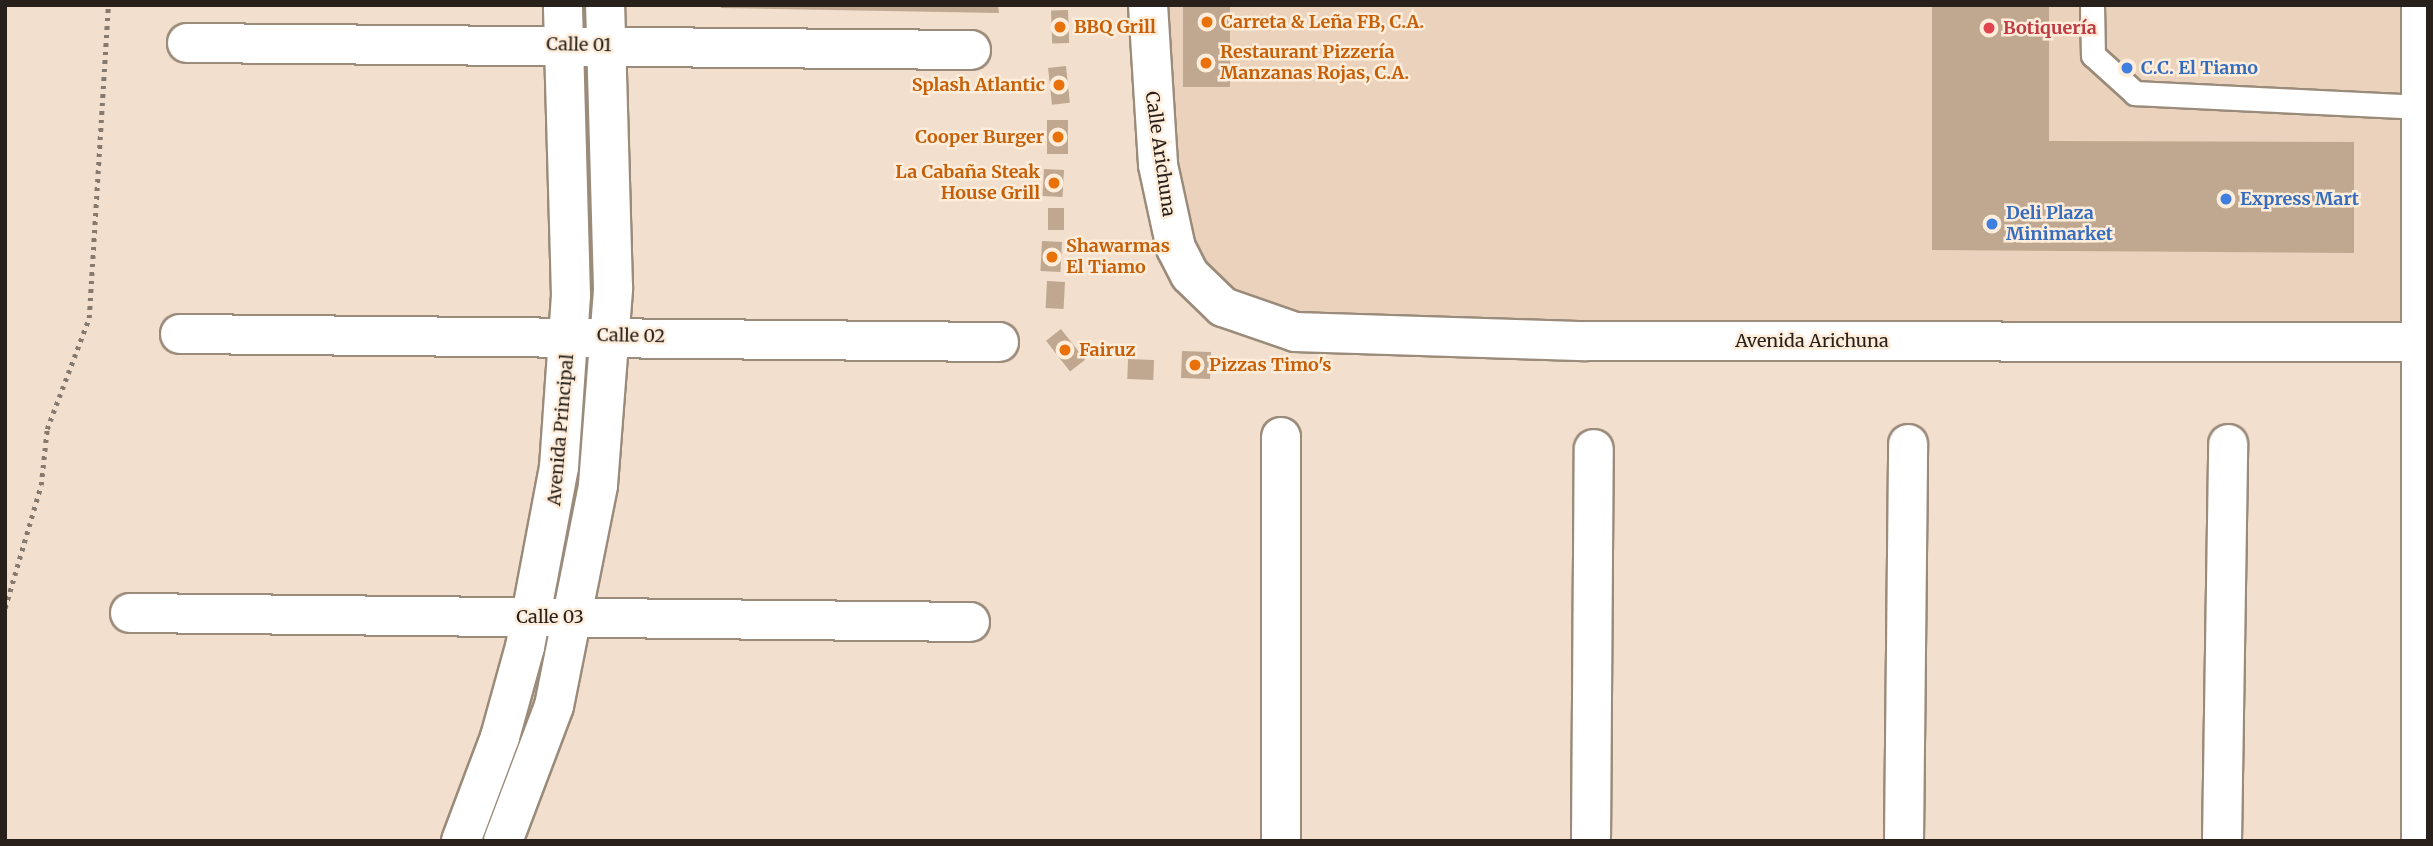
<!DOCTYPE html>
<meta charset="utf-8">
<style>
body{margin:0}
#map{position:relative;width:2433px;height:846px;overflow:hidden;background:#f2dfce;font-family:Merriweather,serif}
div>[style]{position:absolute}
.built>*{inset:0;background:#ead2bc}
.building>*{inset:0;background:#c0a890;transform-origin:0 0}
.path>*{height:4.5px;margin-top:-2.25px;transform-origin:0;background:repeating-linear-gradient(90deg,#86796e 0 3.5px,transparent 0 8.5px)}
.roads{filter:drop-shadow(2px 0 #9b8b7a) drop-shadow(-2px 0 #9b8b7a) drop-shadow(0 2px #9b8b7a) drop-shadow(0 -2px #9b8b7a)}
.lane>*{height:23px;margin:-11.5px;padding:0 11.5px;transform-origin:11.5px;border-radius:11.5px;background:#fff}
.street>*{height:38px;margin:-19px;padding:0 19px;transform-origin:19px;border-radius:19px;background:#fff}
.dots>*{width:19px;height:19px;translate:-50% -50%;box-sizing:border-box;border:4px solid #ffeddb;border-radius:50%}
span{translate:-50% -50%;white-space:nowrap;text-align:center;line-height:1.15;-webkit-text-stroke:5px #ffeddb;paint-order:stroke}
.food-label{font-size:18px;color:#c56008;font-weight:700}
.left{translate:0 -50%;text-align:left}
.right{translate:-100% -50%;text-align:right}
.health-label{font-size:18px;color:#be3a42;font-weight:700}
.street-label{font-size:18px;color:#28211b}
.shop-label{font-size:18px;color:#366cbe;font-weight:700}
.frame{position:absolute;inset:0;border:7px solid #28211b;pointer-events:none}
</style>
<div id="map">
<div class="built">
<i style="clip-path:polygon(1148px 5px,2428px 5px,2428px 342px,1344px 339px,1190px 275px)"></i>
</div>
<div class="building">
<i style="clip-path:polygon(721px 5px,998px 5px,999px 13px,721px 8px)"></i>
<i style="left:1183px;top:5px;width:47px;height:82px"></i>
<i style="clip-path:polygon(1932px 5px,2049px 5px,2049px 141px,2354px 142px,2354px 253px,1932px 250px)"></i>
<i style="left:1068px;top:10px;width:33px;height:17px;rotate:88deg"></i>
<i style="left:1066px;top:66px;width:37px;height:18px;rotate:84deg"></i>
<i style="left:1047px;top:120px;width:21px;height:34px"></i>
<i style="left:1044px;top:169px;width:20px;height:27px;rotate:3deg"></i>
<i style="left:1048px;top:208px;width:16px;height:22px"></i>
<i style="left:1042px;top:241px;width:20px;height:30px;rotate:3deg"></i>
<i style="left:1047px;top:281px;width:18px;height:27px;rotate:3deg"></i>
<i style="left:1061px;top:329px;width:39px;height:19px;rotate:52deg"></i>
<i style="left:1182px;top:351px;width:29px;height:27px;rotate:2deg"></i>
<i style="left:1128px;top:359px;width:26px;height:20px;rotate:2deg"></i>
</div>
<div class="path">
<i style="left:5px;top:608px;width:128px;rotate:-73.7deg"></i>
<i style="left:41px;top:485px;width:56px;rotate:-83.9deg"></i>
<i style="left:47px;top:429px;width:119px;rotate:-69.3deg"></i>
<i style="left:89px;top:318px;width:314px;rotate:-86.5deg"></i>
</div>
<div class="roads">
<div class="lane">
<i style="left:2092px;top:5px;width:50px;rotate:88.9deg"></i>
<i style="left:2093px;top:55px;width:57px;rotate:42.1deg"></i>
<i style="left:2135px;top:93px;width:286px;rotate:2.8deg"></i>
</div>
<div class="street">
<i style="left:1148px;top:5px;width:160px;rotate:86.4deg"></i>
<i style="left:1158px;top:165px;width:85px;rotate:77.8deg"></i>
<i style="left:1176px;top:248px;width:30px;rotate:63deg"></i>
<i style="left:1190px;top:275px;width:46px;rotate:44.1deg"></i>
<i style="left:1223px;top:307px;width:76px;rotate:19.1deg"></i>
<i style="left:1295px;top:332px;width:291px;rotate:1.8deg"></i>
<i style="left:1586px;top:341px;width:842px;rotate:0.07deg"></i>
<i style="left:187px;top:43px;width:784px;rotate:0.51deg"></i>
<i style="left:180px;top:334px;width:819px;rotate:0.56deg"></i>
<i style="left:1281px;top:437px;width:404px;rotate:90deg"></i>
<i style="left:130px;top:613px;width:840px;rotate:0.61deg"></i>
<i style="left:461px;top:841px;width:111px;rotate:-69.4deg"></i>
<i style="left:500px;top:737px;width:93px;rotate:-74.5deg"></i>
<i style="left:525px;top:647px;width:183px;rotate:-79.3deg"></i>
<i style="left:559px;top:467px;width:172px;rotate:-86deg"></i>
<i style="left:571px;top:295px;width:290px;rotate:-91.6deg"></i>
<i style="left:503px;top:841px;width:144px;rotate:-69.3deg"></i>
<i style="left:554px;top:706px;width:225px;rotate:-78.7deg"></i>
<i style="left:598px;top:485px;width:198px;rotate:-85.6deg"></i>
<i style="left:613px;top:288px;width:283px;rotate:-91.6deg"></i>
<i style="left:1591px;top:841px;width:392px;rotate:-89.6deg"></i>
<i style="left:1904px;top:841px;width:397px;rotate:-89.4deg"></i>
<i style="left:2222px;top:841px;width:397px;rotate:-89.1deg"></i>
<i style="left:2421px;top:841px;width:836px;rotate:-90deg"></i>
</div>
</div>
<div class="dots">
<i style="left:1207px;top:22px;background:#e8710a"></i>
<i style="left:1060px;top:27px;background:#e8710a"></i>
<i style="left:1989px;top:28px;background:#e0444e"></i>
<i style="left:1206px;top:63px;background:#e8710a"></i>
<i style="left:2127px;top:68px;background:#3f7fe0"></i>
<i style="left:1059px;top:85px;background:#e8710a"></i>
<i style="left:1058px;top:137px;background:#e8710a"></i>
<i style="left:1054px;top:183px;background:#e8710a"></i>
<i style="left:2226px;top:199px;background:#3f7fe0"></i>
<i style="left:1992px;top:224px;background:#3f7fe0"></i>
<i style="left:1052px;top:257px;background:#e8710a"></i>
<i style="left:1065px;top:350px;background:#e8710a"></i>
<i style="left:1195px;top:365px;background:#e8710a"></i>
</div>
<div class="food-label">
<span class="left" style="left:1221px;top:22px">Carreta &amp; Leña FB, C.A.</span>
<span class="left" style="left:1074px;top:27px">BBQ Grill</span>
<span class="left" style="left:1220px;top:63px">Restaurant Pizzería<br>Manzanas Rojas, C.A.</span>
<span class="right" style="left:1045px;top:85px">Splash Atlantic</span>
<span class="right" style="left:1044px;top:137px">Cooper Burger</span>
<span class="right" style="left:1040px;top:183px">La Cabaña Steak<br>House Grill</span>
<span class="left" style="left:1066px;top:257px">Shawarmas<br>El Tiamo</span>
<span class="left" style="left:1079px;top:350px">Fairuz</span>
<span class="left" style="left:1209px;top:365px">Pizzas Timo's</span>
</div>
<div class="health-label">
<span class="left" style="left:2003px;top:28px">Botiquería</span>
</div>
<div class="street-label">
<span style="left:579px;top:45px;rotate:1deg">Calle 01</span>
<span style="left:1160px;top:154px;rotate:82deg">Calle Arichuna</span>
<span style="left:631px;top:336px;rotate:1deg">Calle 02</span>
<span style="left:1812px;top:341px">Avenida Arichuna</span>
<span style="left:561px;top:430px;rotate:-85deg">Avenida Principal</span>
<span style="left:550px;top:617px">Calle 03</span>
</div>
<div class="shop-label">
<span class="left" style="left:2141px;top:68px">C.C. El Tiamo</span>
<span class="left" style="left:2240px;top:199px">Express Mart</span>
<span class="left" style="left:2006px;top:224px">Deli Plaza<br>Minimarket</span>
</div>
<div class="frame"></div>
</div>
